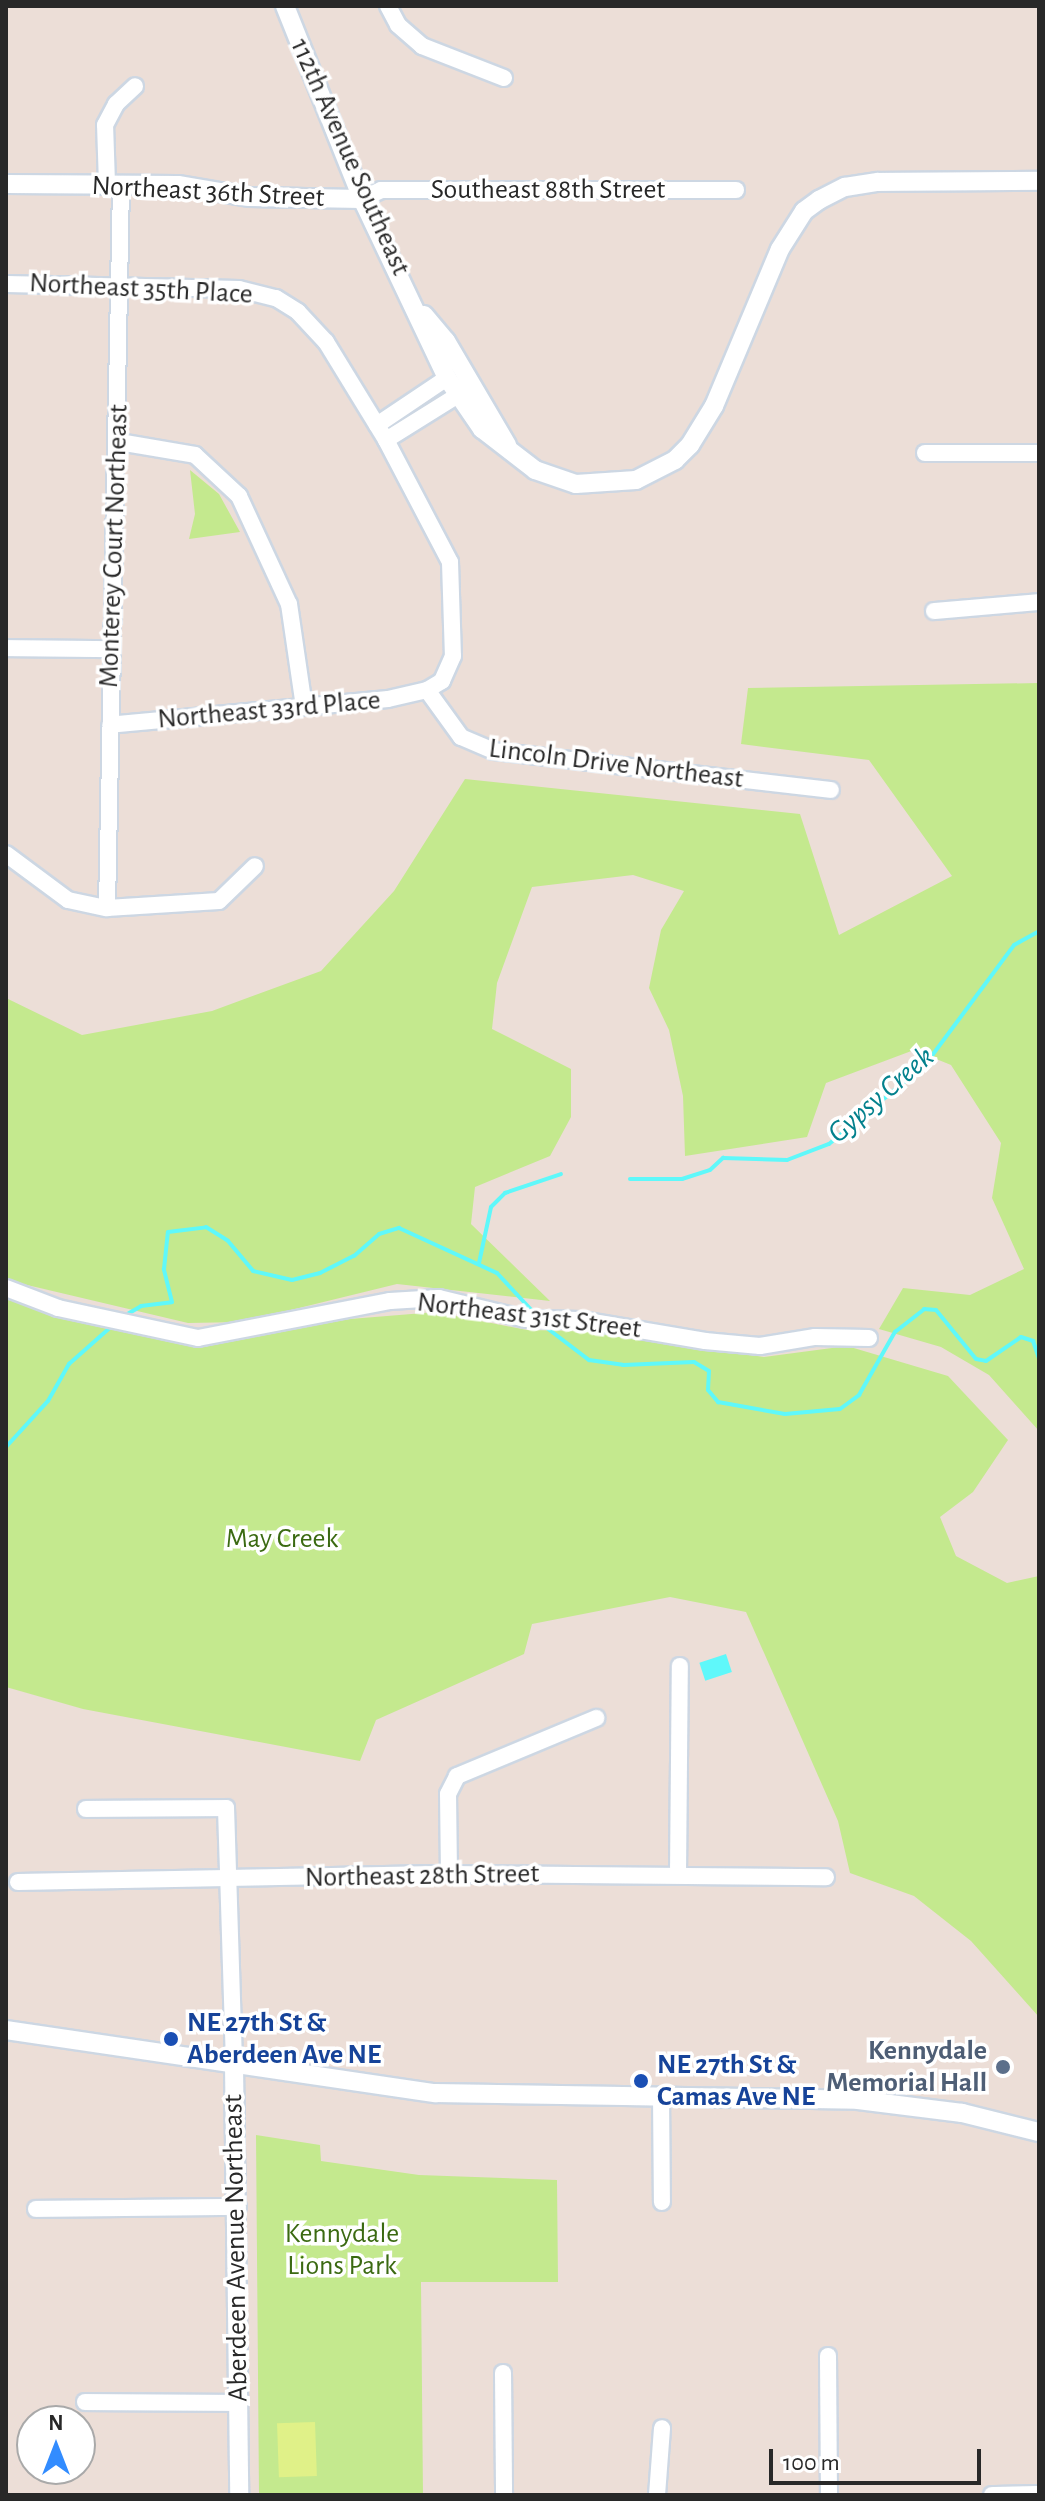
<!DOCTYPE html>
<style>
body{margin:0}
#map{position:relative;width:1045px;height:2501px;overflow:hidden;background:#ecded7;font-family:"Alegreya Sans",sans-serif}
div>[style]{position:absolute}
.green>*{inset:0;background:#c4e98e}
.pitch>*{inset:0;background:#e0f188;transform-origin:0 0}
.water>*{inset:0;background:#5ff8fa;transform-origin:0 0}
.stream>*{height:4px;margin:-2px;padding:0 2px;transform-origin:2px;border-radius:2px;background:#5ff8fa}
.roads{filter:drop-shadow(2px 0 #cdd7e3) drop-shadow(-2px 0 #cdd7e3) drop-shadow(0 2px #cdd7e3) drop-shadow(0 -2px #cdd7e3)}
.minor>*{height:16px;margin:-8px;padding:0 8px;transform-origin:8px;border-radius:8px;background:#fff}
.tertiary>*{height:18px;margin:-9px;padding:0 9px;transform-origin:9px;border-radius:9px;background:#fff}
.dots>*{width:22px;height:22px;translate:-50% -50%;box-sizing:border-box;border:4px solid #fff;border-radius:50%}
span{translate:-50% -50%;white-space:nowrap;text-align:center;line-height:1.15;-webkit-text-stroke:7px #fff;paint-order:stroke}
.street-label{font-size:28px;color:#282828}
.park-label{font-size:28px;color:#3b6a12}
.transit-label{font-size:28px;color:#164399;font-weight:700}
.left{translate:0 -50%;text-align:left}
.service-label{font-size:28px;color:#4e5e75;font-weight:700}
.right{translate:-100% -50%;text-align:right}
.water-label{font-size:30px;color:#03818d;font-style:italic}
.frame{position:absolute;inset:0;border:8px solid #282828;pointer-events:none}
.north{position:absolute;left:16px;top:2405px;width:80px;height:80px;box-sizing:border-box;background:#fff;border:2px solid #a9a9a9;border-radius:50%;rotate:0deg;font-size:22px;font-weight:700;line-height:32px;text-align:center;color:#282828}
.north::after{content:'';display:block;margin:auto;width:28px;height:36px;background:#328cff;clip-path:polygon(50% 0,100% 100%,50% 72%,0 100%)}
.scale{position:absolute;left:769px;top:2449px;width:212px;height:36px;box-sizing:border-box;border:4px solid #282828;border-top:0;padding-left:10px;font-size:24px;line-height:28px;white-space:nowrap;color:#282828;-webkit-text-stroke:6px #fff;paint-order:stroke}
</style>
<div id="map">
<div class="green">
<i style="clip-path:polygon(190px 470px,219px 494px,240px 532px,189px 539px,195px 514px)"></i>
<i style="clip-path:polygon(1039px 683px,1039px 1431px,989px 1375px,941px 1347px,879px 1329px,903px 1288px,970px 1295px,1024px 1269px,992px 1198px,1001px 1143px,951px 1065px,914px 1050px,826px 1083px,807px 1137px,685px 1156px,683px 1096px,669px 1030px,649px 988px,661px 930px,684px 891px,633px 875px,532px 887px,497px 983px,492px 1029px,571px 1069px,571px 1117px,550px 1156px,475px 1187px,471px 1224px,550px 1301px,397px 1284px,242px 1322px,188px 1323px,6px 1280px,6px 998px,82px 1035px,212px 1011px,321px 971px,394px 891px,465px 779px,800px 814px,839px 935px,952px 876px,869px 760px,741px 744px,748px 688px)"></i>
<i style="clip-path:polygon(6px 1299px,68px 1318px,203px 1347px,338px 1320px,436px 1312px,527px 1330px,583px 1331px,764px 1357px,847px 1346px,948px 1376px,1008px 1440px,973px 1492px,940px 1517px,956px 1556px,1007px 1583px,1039px 1576px,1039px 2017px,971px 1941px,914px 1896px,850px 1873px,838px 1821px,746px 1612px,670px 1597px,532px 1624px,524px 1654px,376px 1720px,360px 1761px,83px 1709px,6px 1687px)"></i>
<i style="clip-path:polygon(256px 2135px,320px 2145px,321px 2161px,419px 2175px,557px 2180px,558px 2282px,421px 2282px,423px 2495px,259px 2495px)"></i>
</div>
<div class="pitch">
<i style="left:315px;top:2422px;width:54px;height:38px;rotate:88deg"></i>
</div>
<div class="water">
<i style="left:726px;top:1654px;width:19px;height:28px;rotate:72deg"></i>
</div>
<div class="stream">
<i style="left:630px;top:1179px;width:52px"></i>
<i style="left:682px;top:1179px;width:29px;rotate:-18deg"></i>
<i style="left:710px;top:1170px;width:18px;rotate:-43deg"></i>
<i style="left:723px;top:1158px;width:64px;rotate:1.8deg"></i>
<i style="left:787px;top:1160px;width:45px;rotate:-20.9deg"></i>
<i style="left:829px;top:1144px;width:124px;rotate:-39.5deg"></i>
<i style="left:925px;top:1065px;width:149px;rotate:-53.4deg"></i>
<i style="left:1014px;top:945px;width:29px;rotate:-29deg"></i>
<i style="left:479px;top:1263px;width:57px;rotate:-77.9deg"></i>
<i style="left:491px;top:1207px;width:20px;rotate:-45deg"></i>
<i style="left:505px;top:1193px;width:59px;rotate:-18.7deg"></i>
<i style="left:124px;top:1316px;width:20px;rotate:-30deg"></i>
<i style="left:141px;top:1306px;width:31px;rotate:-7deg"></i>
<i style="left:172px;top:1302px;width:34px;rotate:-104deg"></i>
<i style="left:164px;top:1269px;width:37px;rotate:-84deg"></i>
<i style="left:168px;top:1232px;width:38px;rotate:-7deg"></i>
<i style="left:206px;top:1227px;width:26px;rotate:32deg"></i>
<i style="left:228px;top:1241px;width:39px;rotate:50deg"></i>
<i style="left:253px;top:1271px;width:40px;rotate:13deg"></i>
<i style="left:292px;top:1280px;width:29px;rotate:-14deg"></i>
<i style="left:320px;top:1273px;width:38px;rotate:-27deg"></i>
<i style="left:354px;top:1256px;width:33px;rotate:-41deg"></i>
<i style="left:379px;top:1234px;width:21px;rotate:-17deg"></i>
<i style="left:399px;top:1228px;width:108px;rotate:24.7deg"></i>
<i style="left:497px;top:1273px;width:57px;rotate:47.1deg"></i>
<i style="left:543px;top:1325px;width:58px;rotate:37.3deg"></i>
<i style="left:589px;top:1360px;width:34px;rotate:8deg"></i>
<i style="left:623px;top:1365px;width:71px;rotate:-2.4deg"></i>
<i style="left:694px;top:1362px;width:17px;rotate:31deg"></i>
<i style="left:709px;top:1371px;width:19px;rotate:93deg"></i>
<i style="left:708px;top:1390px;width:16px;rotate:50deg"></i>
<i style="left:718px;top:1402px;width:68px;rotate:10.2deg"></i>
<i style="left:785px;top:1414px;width:55px;rotate:-5.2deg"></i>
<i style="left:840px;top:1409px;width:24px;rotate:-36deg"></i>
<i style="left:859px;top:1395px;width:73px;rotate:-60.3deg"></i>
<i style="left:895px;top:1332px;width:37px;rotate:-38deg"></i>
<i style="left:924px;top:1309px;width:12px;rotate:5deg"></i>
<i style="left:936px;top:1310px;width:63px;rotate:50.8deg"></i>
<i style="left:976px;top:1359px;width:10px;rotate:11deg"></i>
<i style="left:986px;top:1361px;width:42px;rotate:-34.4deg"></i>
<i style="left:1021px;top:1337px;width:13px;rotate:18deg"></i>
<i style="left:1033px;top:1341px;width:18px;rotate:71deg"></i>
<i style="left:6px;top:1447px;width:62px;rotate:-47.6deg"></i>
<i style="left:48px;top:1401px;width:43px;rotate:-60.4deg"></i>
<i style="left:69px;top:1364px;width:60px;rotate:-41.6deg"></i>
</div>
<div class="roads">
<div class="minor">
<i style="left:388px;top:6px;width:21px;rotate:62deg"></i>
<i style="left:398px;top:25px;width:32px;rotate:41deg"></i>
<i style="left:422px;top:46px;width:88px;rotate:21.3deg"></i>
<i style="left:107px;top:184px;width:59px;rotate:-91.9deg"></i>
<i style="left:105px;top:125px;width:24px;rotate:-62deg"></i>
<i style="left:116px;top:104px;width:26px;rotate:-43deg"></i>
<i style="left:362px;top:199px;width:21px;rotate:-25deg"></i>
<i style="left:381px;top:190px;width:355px"></i>
<i style="left:6px;top:284px;width:233px;rotate:1.2deg"></i>
<i style="left:239px;top:289px;width:38px;rotate:14deg"></i>
<i style="left:276px;top:298px;width:26px;rotate:32deg"></i>
<i style="left:298px;top:312px;width:41px;rotate:47deg"></i>
<i style="left:326px;top:342px;width:115px;rotate:58.5deg"></i>
<i style="left:386px;top:440px;width:138px;rotate:62.3deg"></i>
<i style="left:450px;top:562px;width:94px;rotate:88.2deg"></i>
<i style="left:453px;top:656px;width:27px;rotate:114deg"></i>
<i style="left:442px;top:681px;width:17px;rotate:149deg"></i>
<i style="left:427px;top:690px;width:40px;rotate:167deg"></i>
<i style="left:388px;top:699px;width:279px;rotate:174.7deg"></i>
<i style="left:377px;top:425px;width:84px;rotate:-33.9deg"></i>
<i style="left:386px;top:440px;width:85px;rotate:-32deg"></i>
<i style="left:119px;top:442px;width:77px;rotate:9.7deg"></i>
<i style="left:195px;top:455px;width:60px;rotate:43deg"></i>
<i style="left:239px;top:496px;width:119px;rotate:65.2deg"></i>
<i style="left:289px;top:604px;width:104px;rotate:81.7deg"></i>
<i style="left:925px;top:453px;width:114px"></i>
<i style="left:934px;top:611px;width:105px;rotate:-4.9deg"></i>
<i style="left:6px;top:648px;width:104px;rotate:0.6deg"></i>
<i style="left:427px;top:690px;width:58px;rotate:54.1deg"></i>
<i style="left:461px;top:737px;width:36px;rotate:23deg"></i>
<i style="left:494px;top:751px;width:339px;rotate:6.6deg"></i>
<i style="left:6px;top:854px;width:77px;rotate:36.6deg"></i>
<i style="left:68px;top:900px;width:40px;rotate:12deg"></i>
<i style="left:107px;top:908px;width:112px;rotate:-3.6deg"></i>
<i style="left:219px;top:901px;width:50px;rotate:-44.2deg"></i>
<i style="left:107px;top:908px;width:724px;rotate:-88.89deg"></i>
<i style="left:6px;top:1288px;width:56px;rotate:21deg"></i>
<i style="left:58px;top:1308px;width:143px;rotate:12.1deg"></i>
<i style="left:198px;top:1338px;width:196px;rotate:-10.9deg"></i>
<i style="left:390px;top:1301px;width:49px;rotate:-3.5deg"></i>
<i style="left:439px;top:1298px;width:89px;rotate:13.6deg"></i>
<i style="left:526px;top:1319px;width:55px;rotate:1deg"></i>
<i style="left:581px;top:1320px;width:126px;rotate:9.6deg"></i>
<i style="left:705px;top:1341px;width:55px;rotate:5.2deg"></i>
<i style="left:760px;top:1346px;width:56px;rotate:-9.3deg"></i>
<i style="left:815px;top:1337px;width:54px;rotate:1.1deg"></i>
<i style="left:86px;top:1809px;width:140px;rotate:-0.4deg"></i>
<i style="left:226px;top:1808px;width:256px;rotate:88.2deg"></i>
<i style="left:449px;top:1874px;width:80px;rotate:-90.7deg"></i>
<i style="left:448px;top:1794px;width:20px;rotate:-63deg"></i>
<i style="left:457px;top:1776px;width:151px;rotate:-22.6deg"></i>
<i style="left:678px;top:1875px;width:209px;rotate:-89.5deg"></i>
<i style="left:18px;top:1882px;width:431px;rotate:-1.1deg"></i>
<i style="left:449px;top:1874px;width:377px;rotate:0.5deg"></i>
<i style="left:661px;top:2096px;width:106px;rotate:89.5deg"></i>
<i style="left:36px;top:2209px;width:202px;rotate:-0.6deg"></i>
<i style="left:828px;top:2356px;width:139px;rotate:89.6deg"></i>
<i style="left:503px;top:2373px;width:122px;rotate:89.5deg"></i>
<i style="left:85px;top:2402px;width:153px;rotate:0.4deg"></i>
<i style="left:657px;top:2495px;width:67px;rotate:-85.7deg"></i>
<i style="left:992px;top:2495px;width:47px;rotate:-1.2deg"></i>
</div>
<div class="tertiary">
<i style="left:285px;top:6px;width:208px;rotate:68.2deg"></i>
<i style="left:362px;top:199px;width:198px;rotate:64.6deg"></i>
<i style="left:447px;top:378px;width:62px;rotate:55.5deg"></i>
<i style="left:482px;top:429px;width:67px;rotate:37.7deg"></i>
<i style="left:535px;top:470px;width:43px;rotate:18.9deg"></i>
<i style="left:576px;top:484px;width:60px;rotate:-3.8deg"></i>
<i style="left:636px;top:480px;width:44px;rotate:-27.1deg"></i>
<i style="left:675px;top:460px;width:21px;rotate:-45deg"></i>
<i style="left:690px;top:445px;width:46px;rotate:-58.4deg"></i>
<i style="left:714px;top:406px;width:170px;rotate:-67.2deg"></i>
<i style="left:780px;top:249px;width:45px;rotate:-57.7deg"></i>
<i style="left:804px;top:211px;width:19px;rotate:-36deg"></i>
<i style="left:819px;top:200px;width:29px;rotate:-27deg"></i>
<i style="left:845px;top:187px;width:33px;rotate:-9deg"></i>
<i style="left:878px;top:182px;width:161px;rotate:-0.4deg"></i>
<i style="left:6px;top:184px;width:172px;rotate:0.3deg"></i>
<i style="left:178px;top:185px;width:73px;rotate:9.5deg"></i>
<i style="left:250px;top:197px;width:112px;rotate:1deg"></i>
<i style="left:424px;top:315px;width:34px;rotate:50deg"></i>
<i style="left:446px;top:341px;width:121px;rotate:59.6deg"></i>
<i style="left:6px;top:2030px;width:434px;rotate:8.4deg"></i>
<i style="left:435px;top:2093px;width:423px;rotate:0.9deg"></i>
<i style="left:858px;top:2100px;width:105px;rotate:7.1deg"></i>
<i style="left:962px;top:2113px;width:79px;rotate:13.9deg"></i>
<i style="left:234px;top:2064px;width:431px;rotate:89.3deg"></i>
</div>
</div>
<div class="dots">
<i style="left:171px;top:2039px;background:#1a4fb4"></i>
<i style="left:1003px;top:2067px;background:#5c6f8a"></i>
<i style="left:641px;top:2081px;background:#1a4fb4"></i>
</div>
<div class="street-label">
<span style="left:350px;top:157px;rotate:66deg">112th Avenue Southeast</span>
<span style="left:548px;top:190px">Southeast 88th Street</span>
<span style="left:208px;top:192px;rotate:3deg">Northeast 36th Street</span>
<span style="left:141px;top:289px;rotate:3deg">Northeast 35th Place</span>
<span style="left:114px;top:546px;rotate:-88deg">Monterey Court Northeast</span>
<span style="left:269px;top:710px;rotate:-5deg">Northeast 33rd Place</span>
<span style="left:616px;top:764px;rotate:7deg">Lincoln Drive Northeast</span>
<span style="left:529px;top:1316px;rotate:7deg">Northeast 31st Street</span>
<span style="left:422px;top:1876px;rotate:-1deg">Northeast 28th Street</span>
<span style="left:236px;top:2248px;rotate:-91deg">Aberdeen Avenue Northeast</span>
</div>
<div class="park-label">
<span style="left:282px;top:1539px">May Creek</span>
<span style="left:342px;top:2250px">Kennydale<br>Lions Park</span>
</div>
<div class="transit-label">
<span class="left" style="left:187px;top:2039px">NE 27th St &amp;<br>Aberdeen Ave NE</span>
<span class="left" style="left:657px;top:2081px">NE 27th St &amp;<br>Camas Ave NE</span>
</div>
<div class="service-label">
<span class="right" style="left:987px;top:2067px">Kennydale<br>Memorial Hall</span>
</div>
<div class="water-label">
<span style="left:881px;top:1095px;rotate:-41deg">Gypsy Creek</span>
</div>
<div class="frame"></div>
<div class="north">N</div>
<div class="scale">100 m</div>
</div>
